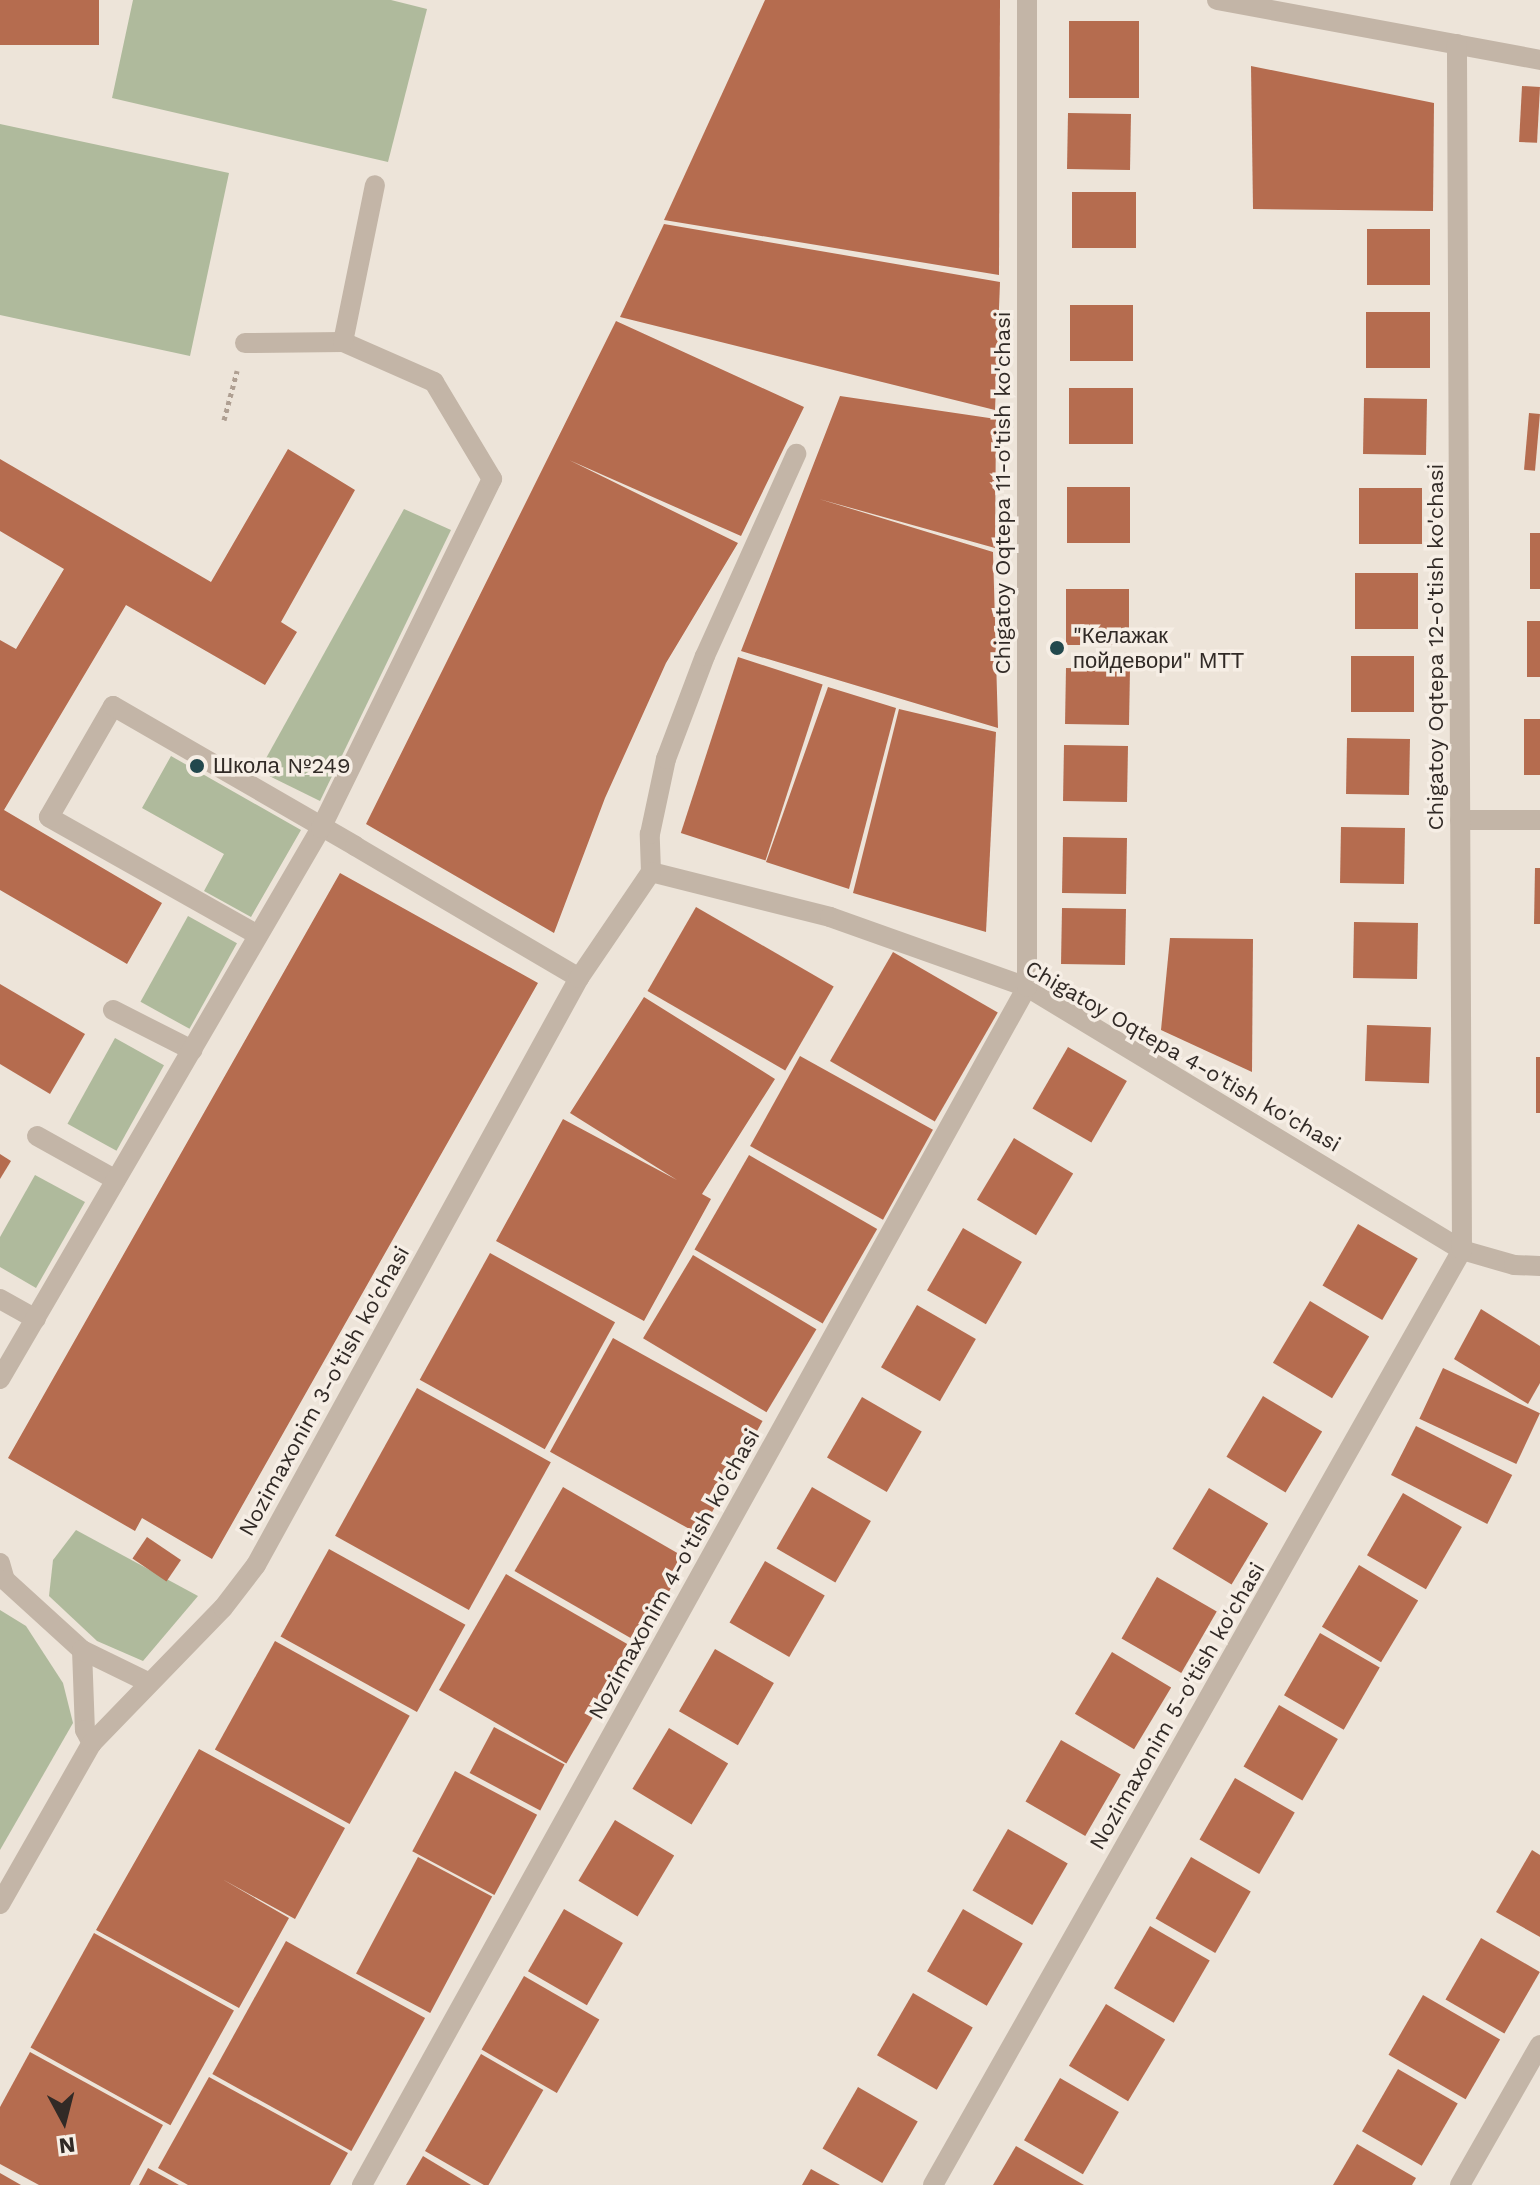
<!DOCTYPE html>
<meta charset="utf-8">
<style>
body{margin:0}
#map{position:relative;width:1540px;height:2185px;overflow:hidden;background:#ede4d9;font-family:"Work Sans",sans-serif}
div>[style]{position:absolute}
.green>*{inset:0;background:#afba9c;transform-origin:0 0}
.building>*{inset:0;background:#b56c4f;transform-origin:0 0}
.path>*{height:5px;margin-top:-2.5px;transform-origin:0;background:repeating-linear-gradient(90deg,#af9f92 0 4px,transparent 0 8px)}
.lane>*{height:20px;margin:-10px;padding:0 10px;transform-origin:10px;border-radius:10px;background:#c3b5a7}
.street>*{height:20px;margin:-10px;padding:0 10px;transform-origin:10px;border-radius:10px;background:#c3b5a7}
.dots>*{width:22px;height:22px;translate:-50% -50%;box-sizing:border-box;border:4px solid #f6eee5;border-radius:50%}
span{translate:-50% -50%;white-space:nowrap;text-align:center;line-height:1.15;-webkit-text-stroke:7px #f6eee5;paint-order:stroke}
.street-label{font-size:22px;color:#312a26}
.poi-label{font-size:22px;color:#312a26}
.left{translate:0 -50%;text-align:left}
.north{position:absolute;left:24px;top:2081px;width:80px;height:80px;-webkit-text-stroke:6px #f6eee5;paint-order:stroke;rotate:173deg;font-size:22px;font-weight:700;line-height:32px;text-align:center;color:#312a26}
.north::after{content:'';display:block;margin:auto;width:28px;height:36px;background:#312a26;clip-path:polygon(50% 0,100% 100%,50% 72%,0 100%)}
</style>
<div id="map">
<div class="green">
<i style="clip-path:polygon(133px 0,391px 0,427px 9px,388px 162px,112px 98px)"></i>
<i style="clip-path:polygon(0 124px,229px 173px,190px 356px,0 315px)"></i>
<i style="clip-path:polygon(404px 509px,451px 530px,320px 801px,259px 771px)"></i>
<i style="clip-path:polygon(171px 756px,301px 830px,251px 917px,204px 891px,224px 854px,142px 808px)"></i>
<i style="left:188px;top:916px;width:56px;height:98px;rotate:29deg"></i>
<i style="left:115px;top:1038px;width:56px;height:98px;rotate:29deg"></i>
<i style="clip-path:polygon(35px 1175px,85px 1202px,36px 1288px,0 1267px,0 1237px)"></i>
<i style="clip-path:polygon(76px 1530px,198px 1596px,143px 1661px,97px 1641px,49px 1596px,53px 1560px)"></i>
<i style="clip-path:polygon(0 1610px,26px 1626px,63px 1683px,73px 1723px,0 1850px)"></i>
</div>
<div class="building">
<i style="left:0;top:0;width:99px;height:45px"></i>
<i style="clip-path:polygon(765px 0,1000px 0,999px 275px,664px 220px)"></i>
<i style="left:1069px;top:21px;width:70px;height:77px"></i>
<i style="clip-path:polygon(1251px 66px,1434px 103px,1433px 211px,1253px 209px)"></i>
<i style="left:1522px;top:86px;width:18px;height:56px;rotate:3deg"></i>
<i style="left:1068px;top:113px;width:63px;height:56px;rotate:1deg"></i>
<i style="left:1072px;top:192px;width:64px;height:56px"></i>
<i style="clip-path:polygon(664px 224px,1000px 282px,995px 410px,620px 317px)"></i>
<i style="left:1367px;top:229px;width:63px;height:56px"></i>
<i style="left:1070px;top:305px;width:63px;height:56px"></i>
<i style="left:1366px;top:312px;width:64px;height:56px"></i>
<i style="clip-path:polygon(616px 321px,804px 407px,741px 536px,569px 460px,738px 543px,666px 663px,605px 798px,554px 933px,366px 824px)"></i>
<i style="left:1069px;top:388px;width:64px;height:56px"></i>
<i style="clip-path:polygon(840px 396px,996px 419px,995px 548px,819px 499px,993px 552px,998px 728px,741px 651px)"></i>
<i style="left:1364px;top:398px;width:63px;height:56px;rotate:1deg"></i>
<i style="left:1529px;top:413px;width:11px;height:57px;rotate:5deg"></i>
<i style="clip-path:polygon(288px 449px,355px 490px,281px 622px,297px 632px,265px 685px,126px 605px,4px 810px,162px 903px,127px 964px,0 890px,0 640px,16px 649px,64px 569px,0 531px,0 459px,211px 582px)"></i>
<i style="left:1067px;top:487px;width:63px;height:56px"></i>
<i style="left:1359px;top:488px;width:63px;height:56px"></i>
<i style="left:1530px;top:533px;width:10px;height:56px"></i>
<i style="left:1355px;top:573px;width:63px;height:56px"></i>
<i style="left:1066px;top:589px;width:63px;height:56px"></i>
<i style="left:1527px;top:621px;width:13px;height:56px"></i>
<i style="left:1351px;top:656px;width:63px;height:56px"></i>
<i style="left:738px;top:657px;width:89px;height:185px;rotate:18deg"></i>
<i style="left:1066px;top:668px;width:64px;height:56px;rotate:1deg"></i>
<i style="clip-path:polygon(828px 687px,896px 708px,849px 889px,766px 862px)"></i>
<i style="clip-path:polygon(899px 709px,996px 732px,986px 932px,853px 893px)"></i>
<i style="left:1524px;top:719px;width:16px;height:56px"></i>
<i style="left:1347px;top:738px;width:63px;height:56px;rotate:1deg"></i>
<i style="left:1064px;top:745px;width:64px;height:56px;rotate:1deg"></i>
<i style="left:1341px;top:827px;width:64px;height:56px;rotate:1deg"></i>
<i style="left:1063px;top:837px;width:64px;height:56px;rotate:1deg"></i>
<i style="clip-path:polygon(1535px 868px,1540px 868px,1540px 924px,1534px 924px)"></i>
<i style="clip-path:polygon(340px 873px,538px 983px,212px 1559px,142px 1518px,135px 1531px,8px 1458px)"></i>
<i style="left:696px;top:907px;width:159px;height:97px;rotate:30deg"></i>
<i style="left:1062px;top:908px;width:64px;height:56px;rotate:1deg"></i>
<i style="left:1354px;top:922px;width:64px;height:56px;rotate:1deg"></i>
<i style="clip-path:polygon(1170px 938px,1253px 939px,1252px 1072px,1161px 1030px)"></i>
<i style="left:893px;top:952px;width:121px;height:126px;rotate:30deg"></i>
<i style="clip-path:polygon(0 984px,85px 1034px,50px 1094px,0 1064px)"></i>
<i style="clip-path:polygon(644px 997px,775px 1079px,702px 1194px,711px 1199px,644px 1321px,496px 1241px,563px 1119px,677px 1180px,570px 1113px)"></i>
<i style="left:1367px;top:1025px;width:64px;height:56px;rotate:2deg"></i>
<i style="left:1068px;top:1047px;width:68px;height:71px;rotate:30deg"></i>
<i style="left:800px;top:1056px;width:152px;height:103px;rotate:29deg"></i>
<i style="left:1536px;top:1057px;width:4px;height:56px"></i>
<i style="left:1014px;top:1138px;width:69px;height:72px;rotate:31deg"></i>
<i style="clip-path:polygon(0 1154px,11px 1161px,0 1179px)"></i>
<i style="left:749px;top:1155px;width:148px;height:109px;rotate:30deg"></i>
<i style="left:1358px;top:1224px;width:69px;height:71px;rotate:30deg"></i>
<i style="left:963px;top:1228px;width:68px;height:72px;rotate:30deg"></i>
<i style="left:490px;top:1253px;width:143px;height:145px;rotate:29deg"></i>
<i style="left:693px;top:1255px;width:144px;height:97px;rotate:31deg"></i>
<i style="left:1310px;top:1301px;width:69px;height:72px;rotate:31deg"></i>
<i style="left:917px;top:1305px;width:68px;height:72px;rotate:30deg"></i>
<i style="clip-path:polygon(1481px 1309px,1540px 1346px,1540px 1383px,1528px 1404px,1454px 1359px)"></i>
<i style="left:613px;top:1338px;width:171px;height:130px;rotate:29deg"></i>
<i style="left:1443px;top:1368px;width:107px;height:56px;rotate:25deg"></i>
<i style="left:417px;top:1388px;width:153px;height:169px;rotate:29deg"></i>
<i style="left:1263px;top:1396px;width:69px;height:71px;rotate:31deg"></i>
<i style="left:862px;top:1397px;width:69px;height:70px;rotate:30deg"></i>
<i style="left:1416px;top:1426px;width:108px;height:55px;rotate:27deg"></i>
<i style="left:563px;top:1487px;width:144px;height:97px;rotate:30deg"></i>
<i style="left:812px;top:1487px;width:68px;height:71px;rotate:30deg"></i>
<i style="left:1209px;top:1488px;width:69px;height:71px;rotate:31deg"></i>
<i style="left:1403px;top:1493px;width:68px;height:72px;rotate:30deg"></i>
<i style="left:147px;top:1537px;width:41px;height:26px;rotate:34deg"></i>
<i style="left:329px;top:1549px;width:156px;height:100px;rotate:29deg"></i>
<i style="left:765px;top:1561px;width:69px;height:71px;rotate:30deg"></i>
<i style="left:1359px;top:1565px;width:69px;height:72px;rotate:31deg"></i>
<i style="left:506px;top:1574px;width:147px;height:134px;rotate:30deg"></i>
<i style="left:1157px;top:1577px;width:69px;height:71px;rotate:30deg"></i>
<i style="left:1320px;top:1633px;width:69px;height:72px;rotate:30deg"></i>
<i style="left:275px;top:1641px;width:154px;height:124px;rotate:29deg"></i>
<i style="left:715px;top:1649px;width:68px;height:72px;rotate:30deg"></i>
<i style="left:1112px;top:1652px;width:69px;height:72px;rotate:31deg"></i>
<i style="left:1279px;top:1705px;width:68px;height:71px;rotate:30deg"></i>
<i style="left:494px;top:1727px;width:80px;height:52px;rotate:28deg"></i>
<i style="left:669px;top:1728px;width:69px;height:71px;rotate:31deg"></i>
<i style="left:1061px;top:1740px;width:69px;height:71px;rotate:30deg"></i>
<i style="clip-path:polygon(199px 1749px,345px 1828px,295px 1919px,222px 1879px,289px 1918px,239px 2008px,96px 1930px)"></i>
<i style="left:455px;top:1771px;width:93px;height:91px;rotate:28deg"></i>
<i style="left:1235px;top:1778px;width:69px;height:71px;rotate:30deg"></i>
<i style="left:615px;top:1820px;width:69px;height:71px;rotate:31deg"></i>
<i style="left:1008px;top:1829px;width:69px;height:71px;rotate:30deg"></i>
<i style="clip-path:polygon(1532px 1850px,1540px 1855px,1540px 1937px,1496px 1912px)"></i>
<i style="left:418px;top:1857px;width:84px;height:132px;rotate:28deg"></i>
<i style="left:1191px;top:1857px;width:69px;height:71px;rotate:30deg"></i>
<i style="left:564px;top:1909px;width:68px;height:72px;rotate:30deg"></i>
<i style="left:963px;top:1909px;width:69px;height:72px;rotate:30deg"></i>
<i style="left:1150px;top:1926px;width:69px;height:72px;rotate:30deg"></i>
<i style="left:94px;top:1933px;width:160px;height:131px;rotate:29deg"></i>
<i style="left:1481px;top:1938px;width:68px;height:71px;rotate:30deg"></i>
<i style="left:286px;top:1941px;width:159px;height:152px;rotate:29deg"></i>
<i style="left:524px;top:1976px;width:87px;height:85px;rotate:30deg"></i>
<i style="left:913px;top:1993px;width:69px;height:72px;rotate:30deg"></i>
<i style="left:1423px;top:1995px;width:89px;height:69px;rotate:30deg"></i>
<i style="left:1106px;top:2004px;width:69px;height:72px;rotate:31deg"></i>
<i style="clip-path:polygon(30px 2052px,163px 2125px,130px 2185px,39px 2185px,0 2164px,0 2107px)"></i>
<i style="left:481px;top:2054px;width:72px;height:112px;rotate:30deg"></i>
<i style="left:1398px;top:2069px;width:69px;height:72px;rotate:30deg"></i>
<i style="clip-path:polygon(209px 2077px,348px 2153px,330px 2185px,188px 2185px,158px 2168px)"></i>
<i style="left:1060px;top:2078px;width:68px;height:72px;rotate:30deg"></i>
<i style="left:858px;top:2087px;width:69px;height:71px;rotate:30deg"></i>
<i style="clip-path:polygon(1357px 2144px,1416px 2178px,1412px 2185px,1333px 2185px)"></i>
<i style="clip-path:polygon(1016px 2146px,1084px 2185px,993px 2185px)"></i>
<i style="clip-path:polygon(423px 2156px,471px 2185px,406px 2185px)"></i>
<i style="clip-path:polygon(148px 2168px,179px 2185px,139px 2185px)"></i>
<i style="clip-path:polygon(811px 2169px,840px 2185px,802px 2185px)"></i>
<i style="clip-path:polygon(0 2173px,21px 2185px,0 2185px)"></i>
</div>
<div class="path">
<i style="left:224px;top:420px;width:51px;rotate:-75.1deg"></i>
</div>
<div class="lane">
<i style="left:245px;top:343px;width:98px;rotate:-0.6deg"></i>
<i style="left:258px;top:935px;width:240px;rotate:-150.6deg"></i>
<i style="left:49px;top:817px;width:128px;rotate:-60deg"></i>
<i style="left:113px;top:706px;width:280px;rotate:30deg"></i>
<i style="left:113px;top:1010px;width:89px;rotate:26.9deg"></i>
<i style="left:37px;top:1136px;width:90px;rotate:29.1deg"></i>
<i style="left:0;top:1299px;width:41px;rotate:29.1deg"></i>
<i style="left:0;top:1379px;width:638px;rotate:-59.78deg"></i>
<i style="left:321px;top:828px;width:389px;rotate:-63.9deg"></i>
<i style="left:492px;top:479px;width:113px;rotate:-120.9deg"></i>
<i style="left:434px;top:382px;width:99px;rotate:-156.3deg"></i>
<i style="left:343px;top:342px;width:160px;rotate:-78.5deg"></i>
</div>
<div class="street">
<i style="left:1217px;top:0;width:329px;rotate:10.5deg"></i>
<i style="left:1460px;top:820px;width:80px"></i>
<i style="left:355px;top:846px;width:260px;rotate:30.5deg"></i>
<i style="left:651px;top:872px;width:185px;rotate:14.1deg"></i>
<i style="left:830px;top:917px;width:209px;rotate:19.6deg"></i>
<i style="left:1027px;top:987px;width:508px;rotate:31.16deg"></i>
<i style="left:1462px;top:1250px;width:54px;rotate:16.1deg"></i>
<i style="left:1514px;top:1265px;width:26px;rotate:2deg"></i>
<i style="left:651px;top:872px;width:38px;rotate:-92deg"></i>
<i style="left:650px;top:834px;width:77px;rotate:-78deg"></i>
<i style="left:666px;top:759px;width:110px;rotate:-69.3deg"></i>
<i style="left:705px;top:656px;width:222px;rotate:-65.7deg"></i>
<i style="left:0;top:1563px;width:18px;rotate:74deg"></i>
<i style="left:5px;top:1580px;width:104px;rotate:42.3deg"></i>
<i style="left:82px;top:1650px;width:80px;rotate:87.9deg"></i>
<i style="left:85px;top:1730px;width:15px;rotate:62deg"></i>
<i style="left:82px;top:1650px;width:73px;rotate:25.9deg"></i>
<i style="left:0;top:1904px;width:185px;rotate:-60.3deg"></i>
<i style="left:92px;top:1743px;width:188px;rotate:-45.9deg"></i>
<i style="left:223px;top:1608px;width:54px;rotate:-52.5deg"></i>
<i style="left:256px;top:1565px;width:670px;rotate:-61.18deg"></i>
<i style="left:579px;top:978px;width:128px;rotate:-55.8deg"></i>
<i style="left:362px;top:2185px;width:1370px;rotate:-60.97deg"></i>
<i style="left:1027px;top:987px;width:987px;rotate:-90deg"></i>
<i style="left:933px;top:2185px;width:1074px;rotate:-60.5deg"></i>
<i style="left:1462px;top:1250px;width:1206px;rotate:-90.24deg"></i>
<i style="left:1460px;top:2185px;width:161px;rotate:-60.3deg"></i>
</div>
<div class="dots">
<i style="left:1057px;top:648px;background:#22484d"></i>
<i style="left:197px;top:766px;background:#22484d"></i>
</div>
<div class="street-label">
<span style="left:1003px;top:493px;rotate:-90deg">Chigatoy Oqtepa 11-o'tish ko'chasi</span>
<span style="left:1436px;top:647px;rotate:-90deg">Chigatoy Oqtepa 12-o'tish ko'chasi</span>
<span style="left:1183px;top:1056px;rotate:30deg">Chigatoy Oqtepa 4-o'tish ko'chasi</span>
<span style="left:324px;top:1391px;rotate:-61deg">Nozimaxonim 3-o'tish ko'chasi</span>
<span style="left:674px;top:1574px;rotate:-61deg">Nozimaxonim 4-o'tish ko'chasi</span>
<span style="left:1177px;top:1706px;rotate:-60deg">Nozimaxonim 5-o'tish ko'chasi</span>
</div>
<div class="poi-label">
<span class="left" style="left:1073px;top:648px">"Келажак<br>пойдевори" МТТ</span>
<span class="left" style="left:213px;top:766px">Школа №249</span>
</div>
<div class="north">N</div>
</div>
